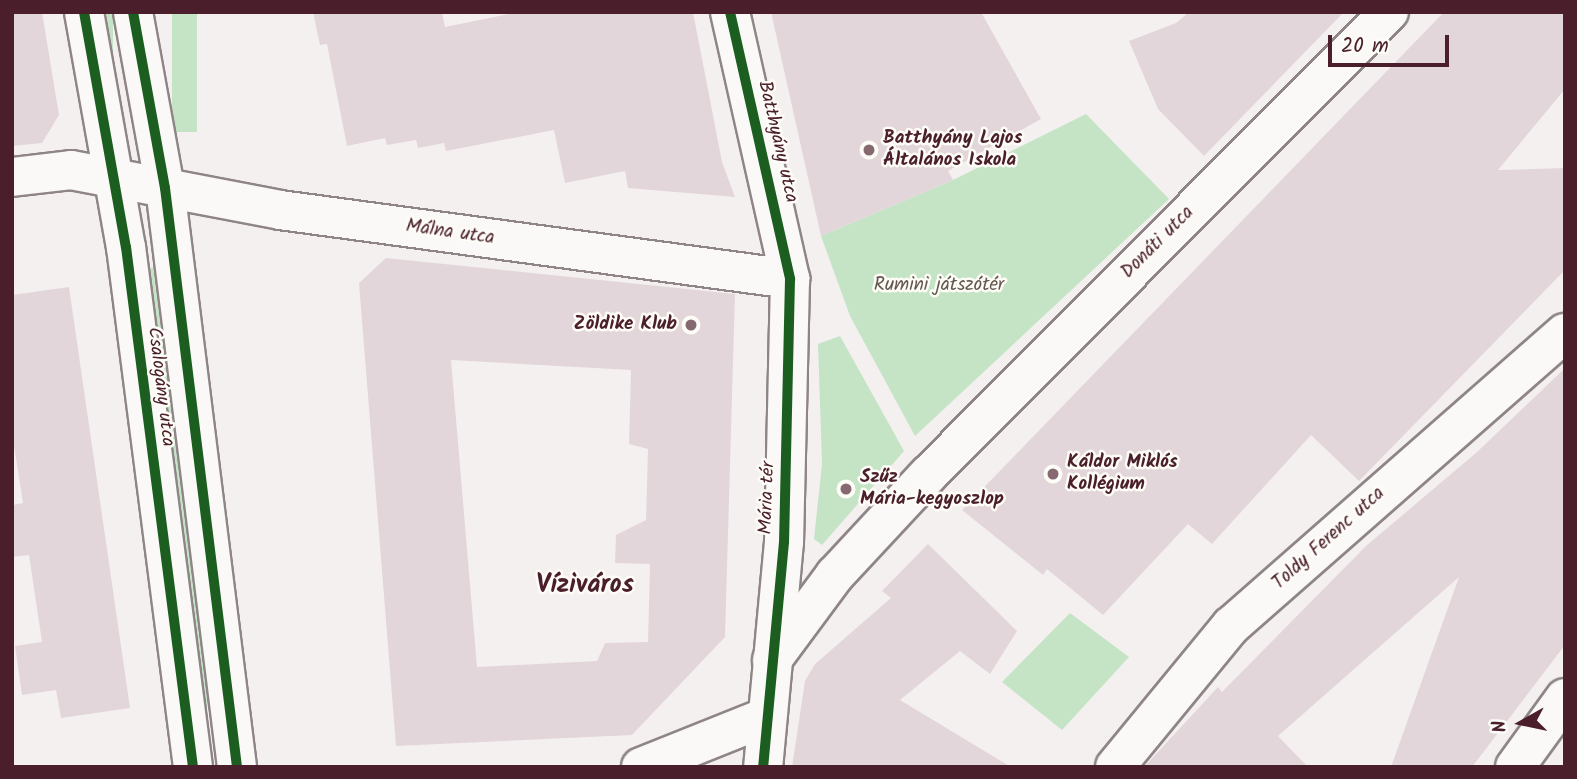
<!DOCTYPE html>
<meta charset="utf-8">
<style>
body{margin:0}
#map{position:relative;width:1577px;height:779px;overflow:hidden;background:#f5f0f0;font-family:Kalam,sans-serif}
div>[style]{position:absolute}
.green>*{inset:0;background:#c4e4c5;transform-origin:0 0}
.building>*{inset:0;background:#e3d6db}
.roads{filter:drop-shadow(2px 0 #8f8587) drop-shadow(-2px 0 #8f8587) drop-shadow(0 2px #8f8587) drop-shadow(0 -2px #8f8587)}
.street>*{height:38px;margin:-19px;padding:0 19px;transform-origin:19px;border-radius:19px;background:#faf9f8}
.secondary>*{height:38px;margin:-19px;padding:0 19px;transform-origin:19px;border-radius:19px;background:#faf9f8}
.cycleway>*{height:10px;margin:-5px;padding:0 5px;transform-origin:5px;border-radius:5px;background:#1b5e20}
.dots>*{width:19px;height:19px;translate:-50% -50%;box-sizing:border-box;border:4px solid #fdfcf7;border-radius:50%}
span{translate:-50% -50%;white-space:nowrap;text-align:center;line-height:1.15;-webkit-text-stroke:5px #fdfcf7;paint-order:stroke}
.poi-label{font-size:19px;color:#4a1f2b;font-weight:700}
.left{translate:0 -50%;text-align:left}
.right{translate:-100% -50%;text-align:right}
.street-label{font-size:19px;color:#4a1f2b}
.park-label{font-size:19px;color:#63574f}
.district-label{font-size:26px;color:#4a1f2b;font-weight:700}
.frame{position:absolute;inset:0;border:14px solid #4a1f2b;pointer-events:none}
.north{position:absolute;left:1486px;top:688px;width:70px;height:70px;-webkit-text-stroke:5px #fdfcf7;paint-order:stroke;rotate:261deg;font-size:19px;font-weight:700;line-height:28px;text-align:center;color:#4a1f2b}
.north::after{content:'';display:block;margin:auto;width:24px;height:32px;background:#4a1f2b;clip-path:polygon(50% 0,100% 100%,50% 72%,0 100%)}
.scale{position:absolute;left:1328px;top:35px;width:121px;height:32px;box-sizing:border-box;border:4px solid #4a1f2b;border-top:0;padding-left:9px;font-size:21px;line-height:24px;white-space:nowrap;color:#4a1f2b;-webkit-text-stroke:5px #fdfcf7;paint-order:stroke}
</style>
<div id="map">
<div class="green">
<i style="left:98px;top:12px;width:15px;height:98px"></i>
<i style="left:172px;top:12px;width:25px;height:120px"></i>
<i style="clip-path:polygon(1086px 114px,1169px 199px,915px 436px,850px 316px,821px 236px,953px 180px)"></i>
<i style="left:158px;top:267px;width:442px;height:13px;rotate:83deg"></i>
<i style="clip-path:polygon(840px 336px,904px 451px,822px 545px,814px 539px,822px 464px,818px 344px)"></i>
<i style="clip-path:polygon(1070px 613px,1129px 657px,1062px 730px,1002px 682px)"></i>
</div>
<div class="building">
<i style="clip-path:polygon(12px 12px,42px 12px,59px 115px,42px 143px,12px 146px)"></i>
<i style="clip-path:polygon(313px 12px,442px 12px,445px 27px,518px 12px,693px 12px,722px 162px,735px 197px,628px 188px,625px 171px,565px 183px,554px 130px,446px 151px,444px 143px,418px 148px,416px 140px,387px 145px,385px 138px,347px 146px,327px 44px,320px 45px)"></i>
<i style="clip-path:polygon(771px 12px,981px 12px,1041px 119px,948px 171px,953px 180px,821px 236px)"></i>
<i style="clip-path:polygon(1189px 12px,1344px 12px,1204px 156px,1158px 109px,1129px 41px,1176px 23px)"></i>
<i style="clip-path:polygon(1444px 12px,1565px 12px,1565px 89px,1498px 170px,1565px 168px,1565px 270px,1359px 481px,1311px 435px,1212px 544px,1188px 524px,1103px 615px,1047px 569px,1043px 575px,962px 510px)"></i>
<i style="clip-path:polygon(evenodd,386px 258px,735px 294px,725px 637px,632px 735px,396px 746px,359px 283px,386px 258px,451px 360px,631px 370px,629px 444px,648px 449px,646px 520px,616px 535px,615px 563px,650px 564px,648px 642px,605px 643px,597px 661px,477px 667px,451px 360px)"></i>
<i style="clip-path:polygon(69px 287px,130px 708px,61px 718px,56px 690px,22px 695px,15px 646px,42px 642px,29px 555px,12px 557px,12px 505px,23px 503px,12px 433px,12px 295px)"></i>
<i style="clip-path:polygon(1565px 368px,1565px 645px,1472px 767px,1391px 767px,1459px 577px,1278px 736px,1308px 767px,1144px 767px,1218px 687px,1222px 692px,1366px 546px,1477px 452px)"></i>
<i style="clip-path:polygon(928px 544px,1017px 631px,990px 674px,960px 651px,900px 700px,1011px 767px,792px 767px,805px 681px,815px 664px,891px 598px,882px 591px)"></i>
</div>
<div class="roads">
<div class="street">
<i style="left:12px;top:177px;width:59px;rotate:-6.8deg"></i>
<i style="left:71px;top:170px;width:213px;rotate:10.8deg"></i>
<i style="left:280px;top:210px;width:515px;rotate:7.7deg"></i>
<i style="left:772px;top:660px;width:106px;rotate:-53.5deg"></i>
<i style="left:835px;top:575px;width:137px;rotate:-47.1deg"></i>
<i style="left:928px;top:475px;width:653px;rotate:-45.12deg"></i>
<i style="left:641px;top:767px;width:135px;rotate:-21.8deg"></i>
<i style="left:1115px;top:767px;width:183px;rotate:-50.6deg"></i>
<i style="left:1231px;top:626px;width:444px;rotate:-41.3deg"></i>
<i style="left:1515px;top:767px;width:85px;rotate:-54.1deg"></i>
</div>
<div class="secondary">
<i style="left:84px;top:12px;width:239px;rotate:79.9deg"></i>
<i style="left:126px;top:247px;width:524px;rotate:82.66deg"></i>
<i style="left:133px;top:12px;width:179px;rotate:79.7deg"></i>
<i style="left:165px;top:188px;width:583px;rotate:82.91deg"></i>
<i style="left:730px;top:12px;width:274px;rotate:77.3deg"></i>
<i style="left:790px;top:279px;width:263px;rotate:91.3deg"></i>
<i style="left:784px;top:542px;width:226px;rotate:95.3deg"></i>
</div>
</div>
<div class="cycleway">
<i style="left:84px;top:12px;width:239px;rotate:79.9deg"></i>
<i style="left:126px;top:247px;width:524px;rotate:82.66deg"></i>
<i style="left:133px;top:12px;width:179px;rotate:79.7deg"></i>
<i style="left:165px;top:188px;width:583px;rotate:82.91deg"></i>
<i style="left:730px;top:12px;width:274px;rotate:77.3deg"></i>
<i style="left:790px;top:279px;width:263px;rotate:91.3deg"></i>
<i style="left:784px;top:542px;width:226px;rotate:95.3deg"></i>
</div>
<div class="dots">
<i style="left:869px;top:150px;background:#866870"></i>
<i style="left:691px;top:325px;background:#866870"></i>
<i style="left:1053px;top:474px;background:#866870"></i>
<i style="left:846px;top:489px;background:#866870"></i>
</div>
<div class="poi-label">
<span class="left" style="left:883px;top:150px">Batthyány Lajos<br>Általános Iskola</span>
<span class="right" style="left:677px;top:325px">Zöldike Klub</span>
<span class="left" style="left:1067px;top:474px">Káldor Miklós<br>Kollégium</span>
<span class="left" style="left:860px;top:489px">Szűz<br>Mária-kegyoszlop</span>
</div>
<div class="street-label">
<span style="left:777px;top:142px;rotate:77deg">Batthyány utca</span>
<span style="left:450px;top:233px;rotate:8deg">Málna utca</span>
<span style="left:1158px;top:243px;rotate:-45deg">Donáti utca</span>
<span style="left:160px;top:387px;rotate:83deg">Csalogány utca</span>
<span style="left:768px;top:498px;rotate:-88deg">Mária tér</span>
<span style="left:1329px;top:539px;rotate:-42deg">Toldy Ferenc utca</span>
</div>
<div class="park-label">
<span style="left:939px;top:286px">Rumini játszótér</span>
</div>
<div class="district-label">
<span style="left:585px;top:586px">Víziváros</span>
</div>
<div class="frame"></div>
<div class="north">N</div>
<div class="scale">20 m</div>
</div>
